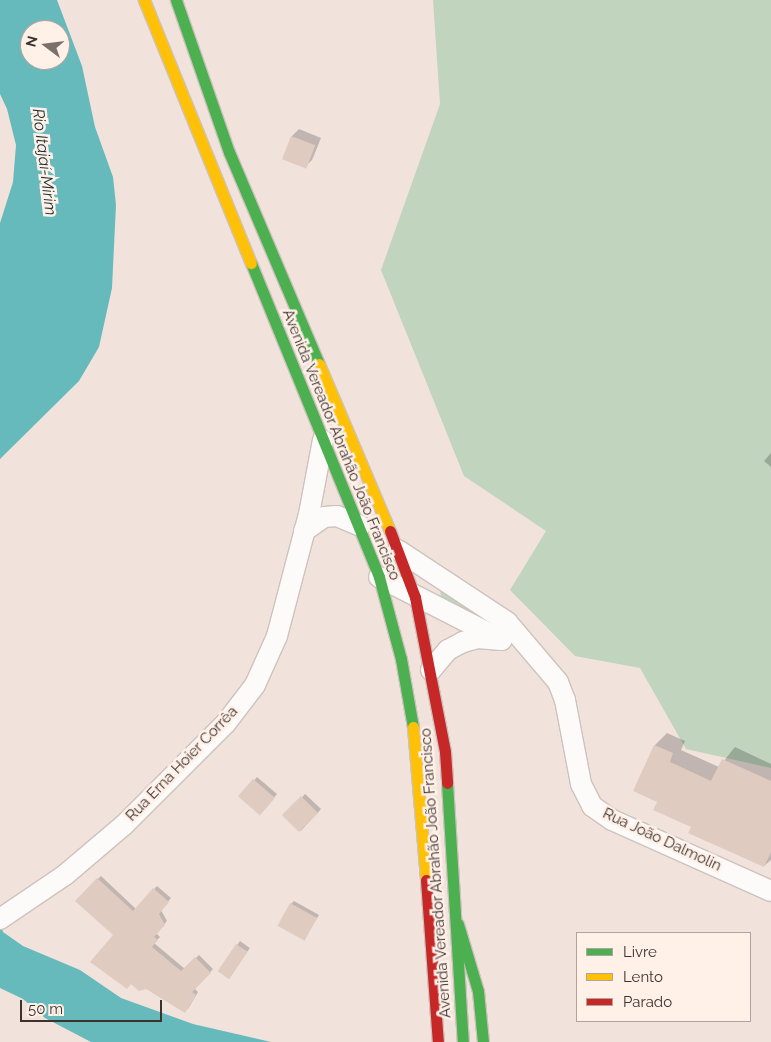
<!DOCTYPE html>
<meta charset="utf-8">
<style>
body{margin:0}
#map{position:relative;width:771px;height:1042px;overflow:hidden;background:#f1e3dc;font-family:Raleway,sans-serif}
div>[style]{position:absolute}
.green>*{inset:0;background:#c0d4be}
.water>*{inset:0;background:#66babc}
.shadow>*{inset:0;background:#0003;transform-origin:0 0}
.building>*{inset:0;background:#e0cbc1;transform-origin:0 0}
.roads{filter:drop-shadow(1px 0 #cdc2bc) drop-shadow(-1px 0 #cdc2bc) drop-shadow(0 1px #cdc2bc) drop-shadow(0 -1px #cdc2bc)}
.street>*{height:20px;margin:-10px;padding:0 10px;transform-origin:10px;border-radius:10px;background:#fdfbfa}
.fast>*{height:11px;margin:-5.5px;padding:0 5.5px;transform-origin:5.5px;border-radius:5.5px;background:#4caf50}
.slow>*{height:11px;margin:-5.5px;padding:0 5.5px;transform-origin:5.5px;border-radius:5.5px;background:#ffc107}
.jam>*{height:11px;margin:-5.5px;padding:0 5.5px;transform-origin:5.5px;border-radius:5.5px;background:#c62828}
span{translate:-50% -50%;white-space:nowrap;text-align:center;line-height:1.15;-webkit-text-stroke:5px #fff0e8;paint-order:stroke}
.street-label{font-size:15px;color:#3c332e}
.water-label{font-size:16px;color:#1a2f30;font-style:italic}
.legend{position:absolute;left:576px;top:932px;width:175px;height:90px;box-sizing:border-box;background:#fff0e8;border:1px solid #b1a49e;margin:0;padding:6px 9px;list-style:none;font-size:15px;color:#3c332e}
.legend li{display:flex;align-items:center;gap:10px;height:25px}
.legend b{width:25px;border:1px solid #b1a49e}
.north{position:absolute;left:20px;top:20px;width:50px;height:50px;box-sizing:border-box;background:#fff0e8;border:1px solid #b1a49e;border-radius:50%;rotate:285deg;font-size:14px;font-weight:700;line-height:20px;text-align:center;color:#3c332e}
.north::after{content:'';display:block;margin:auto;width:18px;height:22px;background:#7b716b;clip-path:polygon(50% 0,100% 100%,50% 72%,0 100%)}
.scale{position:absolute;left:20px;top:1000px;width:142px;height:22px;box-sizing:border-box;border:2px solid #3c332e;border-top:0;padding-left:6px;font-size:15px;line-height:18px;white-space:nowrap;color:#3c332e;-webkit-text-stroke:4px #fff0e8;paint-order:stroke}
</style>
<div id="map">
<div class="green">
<i style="clip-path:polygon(433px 0,771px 0,771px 768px,686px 749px,640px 668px,575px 656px,510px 590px,546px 531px,464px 476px,381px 270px,440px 104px)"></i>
<i style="clip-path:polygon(439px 585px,485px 618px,476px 618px,442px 601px)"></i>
</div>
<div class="water">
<i style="clip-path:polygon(evenodd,0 0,57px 0,82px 66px,95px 127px,113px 177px,116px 205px,112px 288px,99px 347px,79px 381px,0 459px,0 223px,13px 182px,16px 145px,7px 109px,0 94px,0 0,30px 30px,60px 30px,60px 60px,30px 60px,30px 30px)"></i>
<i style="clip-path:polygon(0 921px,3px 932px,23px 946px,80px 970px,121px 998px,193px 1024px,271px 1042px,91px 1042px,45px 1018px,23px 999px,0 988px)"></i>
</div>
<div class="shadow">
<i style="clip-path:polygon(299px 129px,321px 138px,312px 160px,305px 167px,284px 158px,292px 136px)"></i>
<i style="clip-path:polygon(771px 453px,771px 467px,764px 461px)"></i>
<i style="clip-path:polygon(667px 733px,685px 741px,681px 750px,719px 767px,735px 747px,771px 764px,771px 860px,764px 866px,693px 826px,659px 801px,655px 745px)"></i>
<i style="clip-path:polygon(257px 777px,277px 794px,263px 811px,240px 797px)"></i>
<i style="left:305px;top:794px;width:22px;height:30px;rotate:43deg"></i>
<i style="clip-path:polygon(101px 876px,136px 909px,157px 886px,171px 898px,161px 910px,167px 921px,156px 933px,160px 937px,154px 943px,185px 969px,199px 955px,213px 969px,195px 989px,198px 992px,188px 1009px,115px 934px,76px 901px)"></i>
<i style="clip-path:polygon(294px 901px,319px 915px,304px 939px,291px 904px)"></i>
<i style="left:240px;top:941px;width:12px;height:37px;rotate:35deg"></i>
</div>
<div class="building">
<i style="left:291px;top:136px;width:26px;height:25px;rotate:21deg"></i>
<i style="clip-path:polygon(654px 745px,673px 753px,670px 762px,711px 781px,722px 759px,771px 781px,771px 852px,764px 867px,688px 833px,691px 827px,653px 810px,657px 802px,633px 791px)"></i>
<i style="left:253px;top:779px;width:29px;height:23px;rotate:41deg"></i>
<i style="left:301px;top:796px;width:24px;height:27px;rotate:45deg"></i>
<i style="clip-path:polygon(97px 878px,133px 911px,153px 888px,169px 902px,159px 914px,165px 925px,154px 937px,158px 940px,152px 947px,181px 971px,195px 957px,211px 973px,192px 992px,196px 995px,185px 1013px,146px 989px,139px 991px,131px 984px,127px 989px,90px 962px,113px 935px,75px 901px)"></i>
<i style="left:290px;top:903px;width:31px;height:26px;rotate:29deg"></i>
<i style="left:236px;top:944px;width:14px;height:33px;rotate:34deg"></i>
</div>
<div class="roads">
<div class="street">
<i style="left:304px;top:531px;width:24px;rotate:-35deg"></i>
<i style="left:324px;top:517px;width:13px;rotate:-4deg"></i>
<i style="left:337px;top:516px;width:25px;rotate:23deg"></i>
<i style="left:398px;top:550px;width:131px;rotate:33.4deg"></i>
<i style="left:507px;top:622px;width:79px;rotate:49.6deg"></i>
<i style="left:558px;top:682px;width:19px;rotate:69deg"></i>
<i style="left:565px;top:700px;width:86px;rotate:79.2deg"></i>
<i style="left:581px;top:784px;width:25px;rotate:63deg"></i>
<i style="left:592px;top:806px;width:24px;rotate:35deg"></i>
<i style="left:612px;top:820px;width:174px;rotate:24.1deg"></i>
<i style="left:379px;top:577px;width:138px;rotate:27.1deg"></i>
<i style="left:431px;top:670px;width:26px;rotate:-50deg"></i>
<i style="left:448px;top:650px;width:17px;rotate:-28deg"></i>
<i style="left:463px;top:642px;width:16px;rotate:-15deg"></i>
<i style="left:478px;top:638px;width:23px;rotate:5deg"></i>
<i style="left:0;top:919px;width:78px;rotate:-34.1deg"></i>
<i style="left:65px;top:875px;width:77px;rotate:-40.3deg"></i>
<i style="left:124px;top:825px;width:144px;rotate:-45deg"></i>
<i style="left:226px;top:723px;width:48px;rotate:-52.7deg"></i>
<i style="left:255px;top:685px;width:54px;rotate:-65.8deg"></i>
<i style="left:277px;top:636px;width:126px;rotate:-75.3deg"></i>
<i style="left:309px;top:514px;width:75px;rotate:-79.3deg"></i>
</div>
<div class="fast">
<i style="left:176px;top:0;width:161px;rotate:70.8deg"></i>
<i style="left:229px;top:152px;width:230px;rotate:67deg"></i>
<i style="left:251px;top:263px;width:339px;rotate:67.8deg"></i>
<i style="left:379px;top:577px;width:85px;rotate:75deg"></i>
<i style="left:401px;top:659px;width:69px;rotate:80deg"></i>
<i style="left:447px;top:783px;width:259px;rotate:86.5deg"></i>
<i style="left:458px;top:924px;width:70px;rotate:73.4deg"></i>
<i style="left:478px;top:991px;width:51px;rotate:84.4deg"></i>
</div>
<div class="slow">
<i style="left:144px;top:0;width:284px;rotate:67.9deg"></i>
<i style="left:319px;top:364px;width:181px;rotate:67deg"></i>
<i style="left:413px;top:727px;width:154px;rotate:85.1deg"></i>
</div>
<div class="jam">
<i style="left:390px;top:531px;width:71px;rotate:69.3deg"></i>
<i style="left:415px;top:597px;width:158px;rotate:79deg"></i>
<i style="left:445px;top:752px;width:31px;rotate:86deg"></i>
<i style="left:426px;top:880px;width:162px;rotate:85.8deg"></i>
</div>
</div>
<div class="street-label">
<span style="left:341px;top:445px;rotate:68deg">Avenida Vereador Abrahão João Francisco</span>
<span style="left:182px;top:764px;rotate:-46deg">Rua Erna Hoier Corrêa</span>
<span style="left:662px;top:840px;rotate:25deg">Rua João Dalmolin</span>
<span style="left:436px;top:873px;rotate:-94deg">Avenida Vereador Abrahão João Francisco</span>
</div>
<div class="water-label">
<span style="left:44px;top:162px;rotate:83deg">Rio Itajaí-Mirim</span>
</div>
<ul class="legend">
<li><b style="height:6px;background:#4caf50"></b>Livre</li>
<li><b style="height:6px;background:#ffc107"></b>Lento</li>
<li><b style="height:6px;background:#c62828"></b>Parado</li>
</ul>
<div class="north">N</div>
<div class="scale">50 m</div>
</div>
